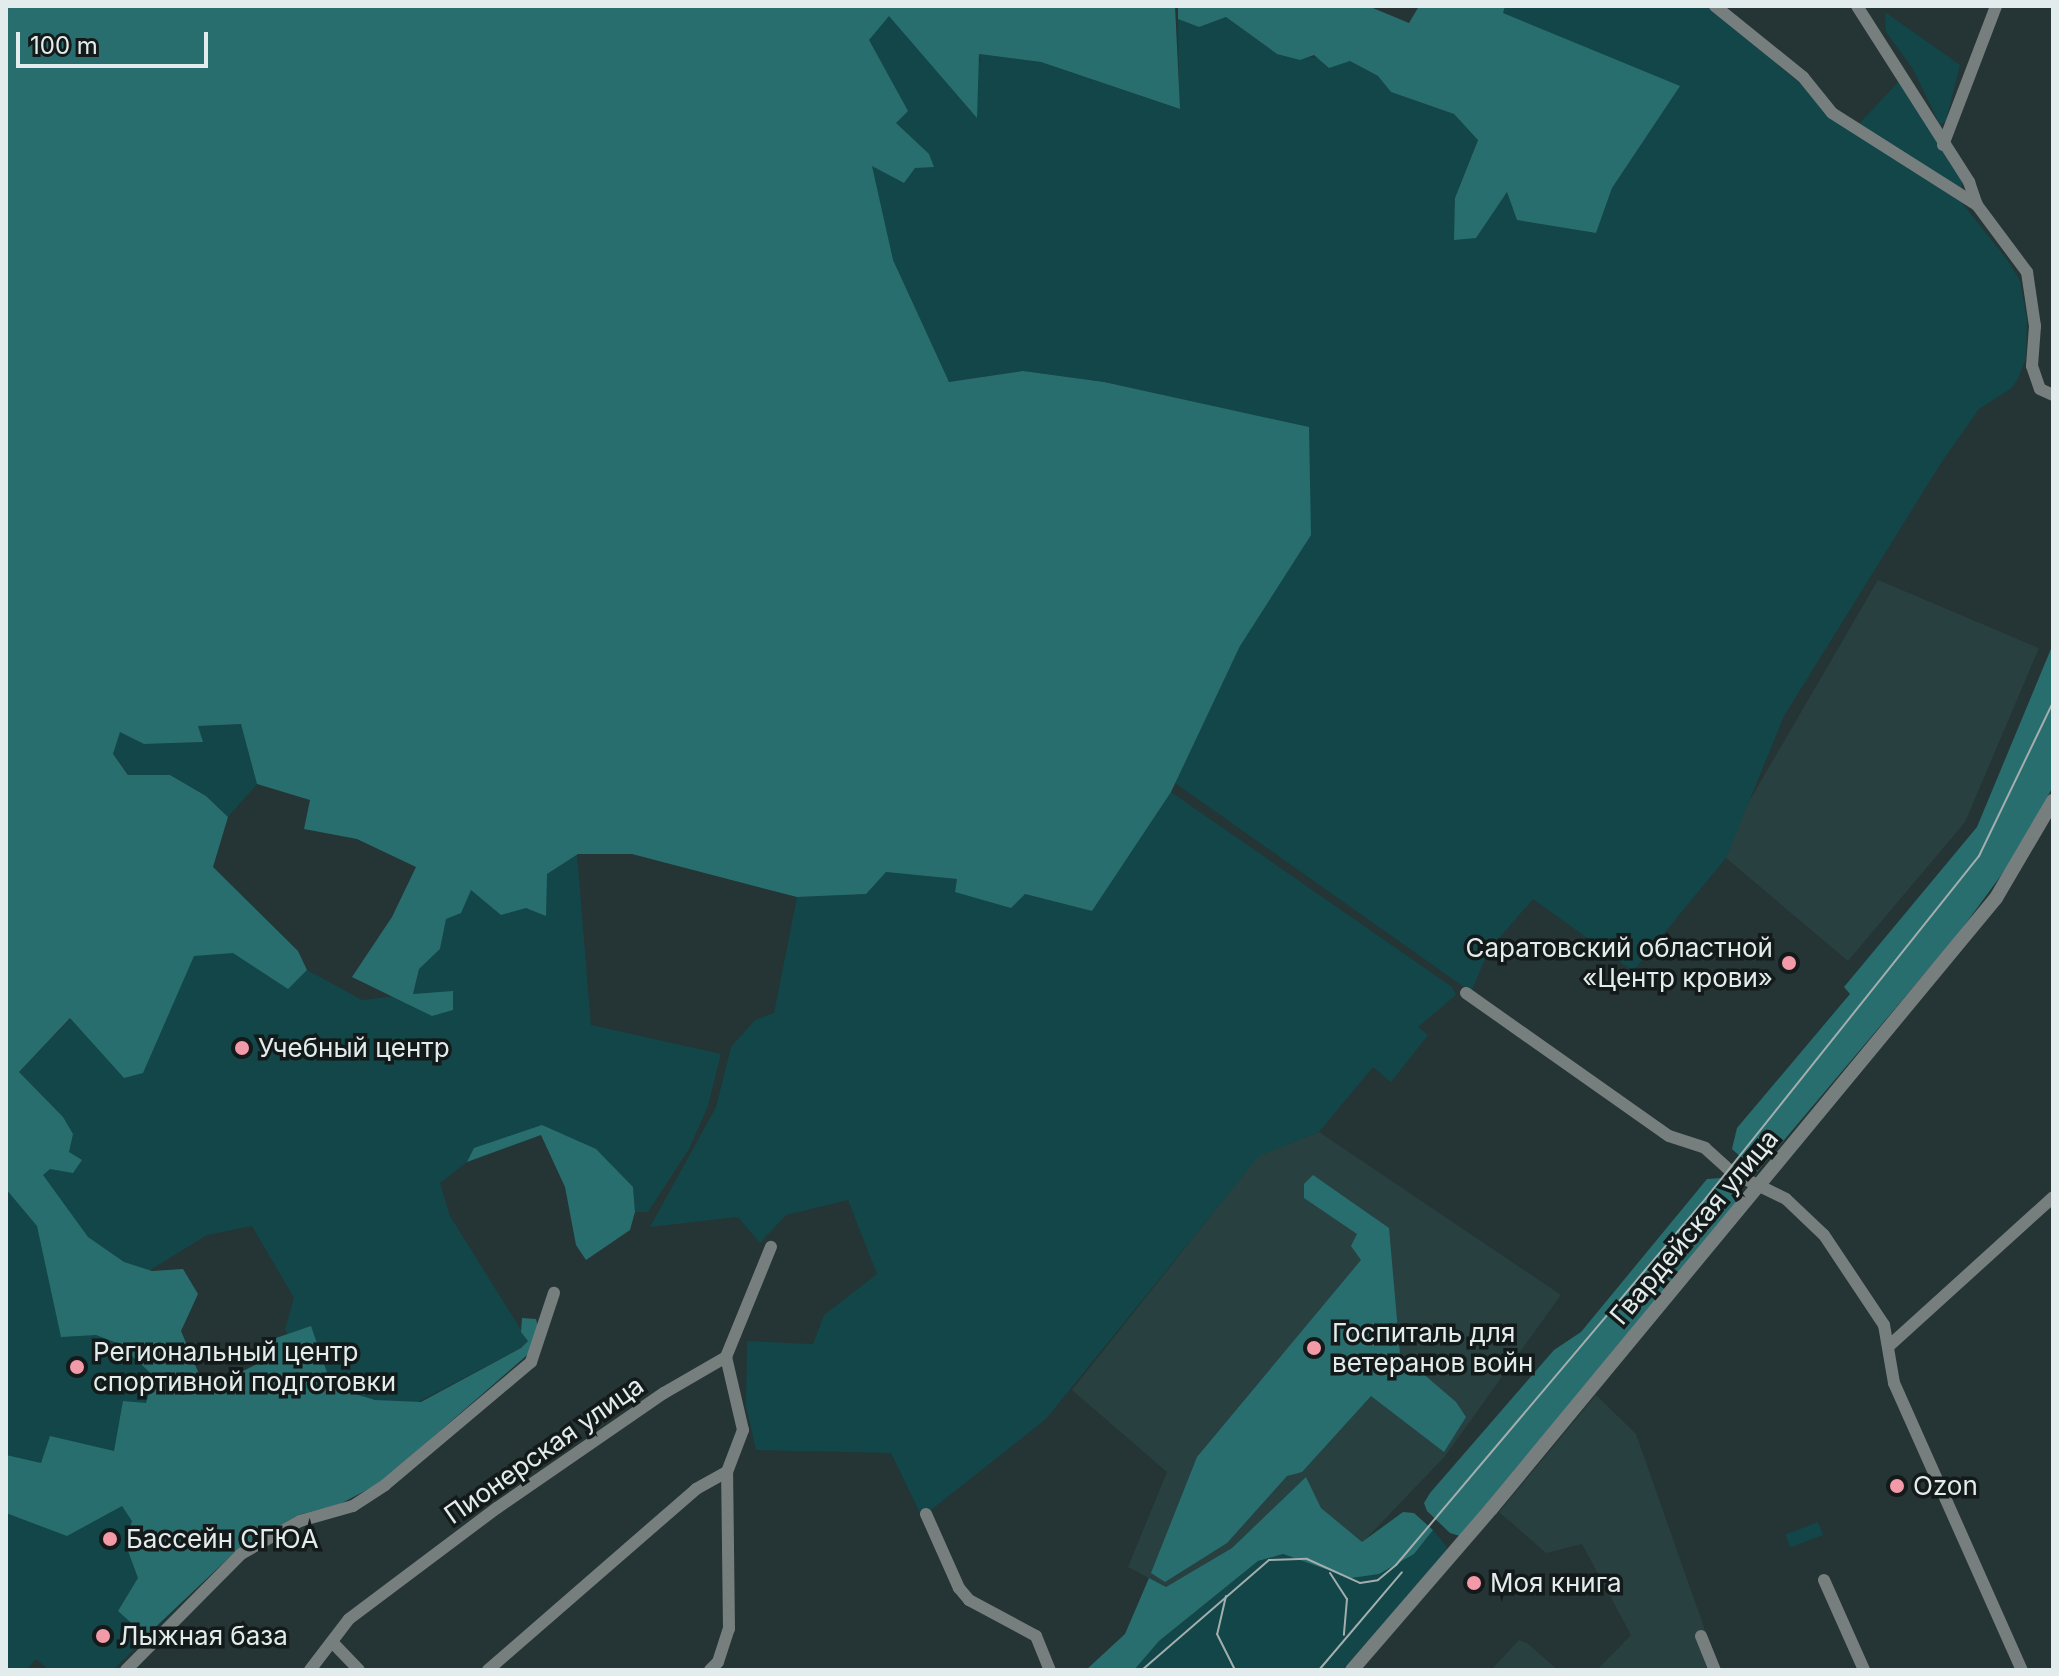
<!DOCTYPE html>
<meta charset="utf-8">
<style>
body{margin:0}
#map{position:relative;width:2059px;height:1676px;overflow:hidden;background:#253434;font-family:Inter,sans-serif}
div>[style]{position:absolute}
.built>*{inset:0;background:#294041}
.green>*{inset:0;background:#124648;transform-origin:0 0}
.forest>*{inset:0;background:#296e6f}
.minor>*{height:12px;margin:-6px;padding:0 6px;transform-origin:6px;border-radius:6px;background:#777e7e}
.tertiary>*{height:14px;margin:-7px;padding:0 7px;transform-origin:7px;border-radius:7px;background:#777e7e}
.tram>*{height:2px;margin:-1px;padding:0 1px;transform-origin:1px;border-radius:1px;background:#a3aeae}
.dots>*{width:22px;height:22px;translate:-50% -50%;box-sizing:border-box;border:4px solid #141a1a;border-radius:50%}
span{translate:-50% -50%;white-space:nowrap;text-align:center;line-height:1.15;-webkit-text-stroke:7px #141a1a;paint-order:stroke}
.poi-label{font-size:26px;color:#e3ecec}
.right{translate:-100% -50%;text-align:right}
.left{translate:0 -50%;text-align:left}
.street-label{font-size:26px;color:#e3ecec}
.frame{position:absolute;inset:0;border:8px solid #e3ecec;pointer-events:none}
.scale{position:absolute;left:16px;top:32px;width:192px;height:36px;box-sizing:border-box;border:4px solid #e3ecec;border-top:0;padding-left:10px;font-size:24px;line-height:28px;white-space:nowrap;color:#e3ecec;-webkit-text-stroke:6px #141a1a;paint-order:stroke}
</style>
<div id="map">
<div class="built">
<i style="clip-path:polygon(1878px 580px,2039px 648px,1965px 822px,1848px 961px,1726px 858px,1744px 810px)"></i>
<i style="clip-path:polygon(1319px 1132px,1561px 1295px,1445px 1456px,1362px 1543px,1321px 1508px,1306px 1477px,1232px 1548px,1166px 1587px,1128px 1567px,1167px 1472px,1072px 1390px,1259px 1155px)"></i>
<i style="clip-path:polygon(1596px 1395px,1636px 1434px,1719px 1670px,1597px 1670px,1631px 1635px,1582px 1544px,1546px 1553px,1499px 1512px)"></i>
<i style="clip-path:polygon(1519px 1640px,1527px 1643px,1558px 1670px,1491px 1670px)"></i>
</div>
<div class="green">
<i style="clip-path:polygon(938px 6px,982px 64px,978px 54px,1041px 62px,1179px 109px,1178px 19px,1199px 27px,1226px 17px,1277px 54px,1350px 61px,1378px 76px,1391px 92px,1454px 114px,1478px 139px,1455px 198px,1476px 238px,1507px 192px,1517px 220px,1596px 233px,1612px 188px,1679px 87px,1502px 13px,1505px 6px,1707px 6px,1814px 95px,1958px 198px,2006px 258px,2020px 280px,2027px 319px,2026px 358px,2018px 379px,2012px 388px,1979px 409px,1941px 463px,1784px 716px,1726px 858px,1633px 971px,1533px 899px,1489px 950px,1471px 992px,1175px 783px,1240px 646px,1309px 428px,1104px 382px,1023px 371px,949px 382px,923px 326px,715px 51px)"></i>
<i style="clip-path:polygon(1885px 12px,1960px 65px,1946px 121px,1940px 125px,1913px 69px,1886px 32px)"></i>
<i style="clip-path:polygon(1899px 81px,1963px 180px,1961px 191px,1858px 125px)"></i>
<i style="clip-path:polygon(6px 722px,288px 988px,307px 970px,362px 1000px,413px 994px,419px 969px,440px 949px,446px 919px,472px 889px,547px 874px,577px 854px,591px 1025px,721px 1054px,708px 1106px,689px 1149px,648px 1212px,635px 1212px,633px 1187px,542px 1125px,467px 1162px,440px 1183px,450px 1216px,528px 1341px,521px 1348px,403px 1410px,319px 1397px,285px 1329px,294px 1298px,252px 1226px,207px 1235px,123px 1287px,27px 1167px,19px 1072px,71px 1018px,117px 1069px)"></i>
<i style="clip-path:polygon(242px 724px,257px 784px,228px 817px,206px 796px,170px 775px,129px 775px,113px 754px,120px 731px,144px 744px,202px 742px,198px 726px)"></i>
<i style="clip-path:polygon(1171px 792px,1452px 987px,1456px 995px,1418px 1027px,1428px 1035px,1391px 1082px,1373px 1067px,1319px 1132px,1259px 1156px,1046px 1419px,922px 1517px,891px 1453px,756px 1450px,746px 1406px,747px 1341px,813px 1344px,824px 1315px,877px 1274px,848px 1200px,786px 1215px,760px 1243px,738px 1217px,650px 1227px,716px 1107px,731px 1047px,755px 1020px,774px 1013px,797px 897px,865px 894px,885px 872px,958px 879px,955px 891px,1024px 894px,1092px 911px)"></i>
<i style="clip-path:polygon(6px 1177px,28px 1178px,62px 1331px,141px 1337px,155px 1396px,223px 1561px,113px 1670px,49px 1670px,36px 1659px,26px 1670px,6px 1670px)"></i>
<i style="left:1818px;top:1522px;width:14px;height:35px;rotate:69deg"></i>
<i style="clip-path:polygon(1433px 1530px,1447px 1547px,1445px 1554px,1342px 1670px,1134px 1670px,1159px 1641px,1258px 1561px,1282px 1554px,1351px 1577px,1379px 1574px,1414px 1554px)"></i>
</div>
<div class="forest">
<i style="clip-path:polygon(6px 6px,1175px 6px,1180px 109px,1041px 62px,979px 54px,977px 118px,889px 16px,869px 40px,908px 111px,896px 123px,929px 154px,934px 167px,915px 168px,904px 183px,872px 166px,893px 260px,949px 382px,1023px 371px,1104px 382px,1309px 427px,1311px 535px,1240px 646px,1171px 792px,1092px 911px,1025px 894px,1011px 908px,955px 892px,957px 879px,886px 872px,866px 894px,797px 897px,632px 854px,578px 854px,547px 874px,546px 916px,526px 908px,501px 915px,471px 890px,461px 913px,446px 919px,440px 949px,419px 969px,413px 994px,453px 991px,453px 1010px,432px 1016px,352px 977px,392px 917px,416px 867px,357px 839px,304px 829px,310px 800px,257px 784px,241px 724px,198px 726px,203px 742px,144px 744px,120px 732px,113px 754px,128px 775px,170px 775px,206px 796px,228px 817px,213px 867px,298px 951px,307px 970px,288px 989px,233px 953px,194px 956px,143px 1073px,124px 1078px,70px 1018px,19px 1072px,63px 1117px,73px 1134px,69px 1152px,82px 1160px,73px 1173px,50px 1169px,43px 1175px,88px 1237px,124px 1262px,152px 1271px,183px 1269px,198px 1294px,181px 1331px,199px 1374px,219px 1383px,257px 1364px,273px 1339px,311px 1326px,332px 1387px,375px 1400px,421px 1402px,521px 1348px,528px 1341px,521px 1332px,522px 1318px,536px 1319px,538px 1327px,535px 1346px,526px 1356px,380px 1483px,340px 1504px,298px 1515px,236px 1551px,146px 1636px,118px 1611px,138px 1578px,125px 1543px,132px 1521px,122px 1506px,67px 1536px,6px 1513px,6px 1455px,41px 1463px,50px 1436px,114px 1451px,123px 1401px,146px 1403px,154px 1376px,117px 1343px,96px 1335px,61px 1337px,37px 1226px,6px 1189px)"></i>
<i style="clip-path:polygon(1178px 6px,1368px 6px,1409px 23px,1419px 6px,1505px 6px,1503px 13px,1680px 86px,1612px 188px,1596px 233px,1517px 220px,1507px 192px,1476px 238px,1454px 240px,1455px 198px,1478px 140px,1454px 114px,1391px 92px,1378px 76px,1350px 61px,1329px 68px,1314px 55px,1300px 60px,1277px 54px,1226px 17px,1199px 27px,1178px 19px)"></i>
<i style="clip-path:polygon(2053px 644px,2053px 786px,2024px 844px,1958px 934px,1757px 1172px,1732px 1149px,1737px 1128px,1850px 994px,1844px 987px,1977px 827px)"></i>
<i style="clip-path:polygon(542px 1125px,596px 1149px,633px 1187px,635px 1212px,630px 1230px,586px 1260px,576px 1245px,565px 1187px,541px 1135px,467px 1162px,474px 1148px)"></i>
<i style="clip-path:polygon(1313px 1175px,1389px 1228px,1400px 1354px,1456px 1402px,1466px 1417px,1444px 1452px,1371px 1396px,1302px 1472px,1287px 1476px,1227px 1543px,1165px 1582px,1151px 1573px,1197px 1457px,1361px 1260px,1351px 1246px,1357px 1234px,1304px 1198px,1304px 1184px)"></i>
<i style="clip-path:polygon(1721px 1178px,1736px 1192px,1738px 1203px,1460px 1536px,1450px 1533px,1427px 1511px,1424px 1503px,1430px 1493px,1554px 1350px,1581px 1332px,1707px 1179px)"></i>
<i style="clip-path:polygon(1306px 1477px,1321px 1508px,1362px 1542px,1403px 1512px,1414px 1513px,1433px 1530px,1414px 1554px,1379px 1574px,1351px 1578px,1283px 1554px,1258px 1561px,1159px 1641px,1134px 1670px,1086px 1670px,1125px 1634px,1149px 1578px,1166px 1587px,1232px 1548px)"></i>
</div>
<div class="minor">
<i style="left:1715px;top:6px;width:113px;rotate:38.9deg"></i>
<i style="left:1803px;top:77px;width:46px;rotate:51.1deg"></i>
<i style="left:1832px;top:113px;width:172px;rotate:32.4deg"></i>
<i style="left:1977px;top:205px;width:84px;rotate:53.3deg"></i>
<i style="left:2027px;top:272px;width:55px;rotate:81.6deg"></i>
<i style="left:2035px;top:326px;width:40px;rotate:94.3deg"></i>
<i style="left:2032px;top:366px;width:24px;rotate:71deg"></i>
<i style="left:2040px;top:389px;width:14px;rotate:25deg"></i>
<i style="left:1857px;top:6px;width:209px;rotate:57.5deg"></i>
<i style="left:1969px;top:182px;width:24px;rotate:71deg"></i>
<i style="left:1943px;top:145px;width:149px;rotate:-69.1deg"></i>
<i style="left:1466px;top:993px;width:248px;rotate:35.2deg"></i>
<i style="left:1669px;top:1136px;width:38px;rotate:18deg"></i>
<i style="left:1705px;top:1148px;width:38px;rotate:42deg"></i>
<i style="left:1733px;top:1173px;width:59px;rotate:26.1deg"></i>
<i style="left:1786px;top:1199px;width:52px;rotate:43.5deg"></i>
<i style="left:1824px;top:1235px;width:108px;rotate:56.3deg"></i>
<i style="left:1884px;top:1325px;width:59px;rotate:80.2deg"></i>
<i style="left:1894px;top:1383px;width:314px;rotate:66deg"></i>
<i style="left:1890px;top:1345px;width:220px;rotate:-42.2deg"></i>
<i style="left:926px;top:1514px;width:81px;rotate:66deg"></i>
<i style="left:959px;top:1588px;width:16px;rotate:50deg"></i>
<i style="left:969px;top:1600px;width:76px;rotate:28.2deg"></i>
<i style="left:1036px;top:1636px;width:37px;rotate:68deg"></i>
<i style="left:1824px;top:1580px;width:98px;rotate:66deg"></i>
<i style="left:1701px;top:1636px;width:37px;rotate:68deg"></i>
<i style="left:333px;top:1643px;width:37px;rotate:46deg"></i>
<i style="left:126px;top:1670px;width:163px;rotate:-45.2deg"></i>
<i style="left:241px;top:1554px;width:68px;rotate:-29.2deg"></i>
<i style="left:300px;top:1521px;width:55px;rotate:-15.8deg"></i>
<i style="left:353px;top:1506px;width:38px;rotate:-33deg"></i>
<i style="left:385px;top:1485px;width:191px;rotate:-40.1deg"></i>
<i style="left:531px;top:1362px;width:73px;rotate:-71.6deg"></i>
<i style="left:310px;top:1670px;width:64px;rotate:-52.6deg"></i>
<i style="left:349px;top:1619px;width:185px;rotate:-36.9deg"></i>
<i style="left:497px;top:1508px;width:203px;rotate:-34.6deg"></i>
<i style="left:664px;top:1393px;width:72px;rotate:-30.1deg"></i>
<i style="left:726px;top:1357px;width:119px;rotate:-67.8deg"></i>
<i style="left:488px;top:1670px;width:276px;rotate:-41deg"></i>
<i style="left:696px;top:1489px;width:35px;rotate:-29deg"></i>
<i style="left:710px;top:1670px;width:11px;rotate:-45deg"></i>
<i style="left:718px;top:1662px;width:35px;rotate:-72deg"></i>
<i style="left:729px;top:1629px;width:157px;rotate:-90.7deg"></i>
<i style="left:727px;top:1472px;width:45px;rotate:-69.1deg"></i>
<i style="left:743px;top:1430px;width:75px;rotate:-103.1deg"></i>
</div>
<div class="tertiary">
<i style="left:1352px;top:1670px;width:213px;rotate:-49.2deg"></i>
<i style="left:1491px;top:1509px;width:793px;rotate:-50.43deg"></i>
<i style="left:1996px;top:898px;width:113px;rotate:-59.6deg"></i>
</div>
<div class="tram">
<i style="left:1330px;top:1573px;width:31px;rotate:57deg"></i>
<i style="left:1347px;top:1599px;width:36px;rotate:95deg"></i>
<i style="left:1226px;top:1596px;width:39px;rotate:103deg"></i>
<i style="left:1217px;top:1634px;width:40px;rotate:63.4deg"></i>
<i style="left:1142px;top:1670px;width:168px;rotate:-40.9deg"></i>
<i style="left:1269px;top:1560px;width:38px;rotate:-2deg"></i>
<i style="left:1307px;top:1559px;width:58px;rotate:24.4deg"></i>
<i style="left:1360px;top:1583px;width:18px;rotate:-9deg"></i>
<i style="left:1378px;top:1580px;width:23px;rotate:-40deg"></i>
<i style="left:1396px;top:1565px;width:480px;rotate:-49.8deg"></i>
<i style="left:1706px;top:1198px;width:438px;rotate:-51.4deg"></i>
<i style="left:1979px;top:856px;width:171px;rotate:-64.3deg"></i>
<i style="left:1319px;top:1670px;width:128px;rotate:-49.7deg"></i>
</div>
<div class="dots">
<i style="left:1789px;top:963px;background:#f39aa9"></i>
<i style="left:242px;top:1048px;background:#f39aa9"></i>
<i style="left:1314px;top:1348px;background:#f39aa9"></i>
<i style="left:77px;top:1367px;background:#f39aa9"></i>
<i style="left:1897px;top:1486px;background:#f39aa9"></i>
<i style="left:110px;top:1539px;background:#f39aa9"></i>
<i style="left:1474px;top:1583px;background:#f39aa9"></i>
<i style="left:103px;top:1636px;background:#f39aa9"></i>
</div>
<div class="poi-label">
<span class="right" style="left:1773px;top:963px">Саратовский областной<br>«Центр крови»</span>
<span class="left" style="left:258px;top:1048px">Учебный центр</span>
<span class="left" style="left:1332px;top:1348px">Госпиталь для<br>ветеранов войн</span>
<span class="left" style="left:93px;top:1367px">Региональный центр<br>спортивной подготовки</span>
<span class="left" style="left:1913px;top:1486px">Ozon</span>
<span class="left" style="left:126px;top:1539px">Бассейн СГЮА</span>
<span class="left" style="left:1490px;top:1583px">Моя книга</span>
<span class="left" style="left:119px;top:1636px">Лыжная база</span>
</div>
<div class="street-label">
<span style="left:1694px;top:1227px;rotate:-50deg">Гвардейская улица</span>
<span style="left:544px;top:1450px;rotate:-35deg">Пионерская улица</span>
</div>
<div class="frame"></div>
<div class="scale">100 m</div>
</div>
